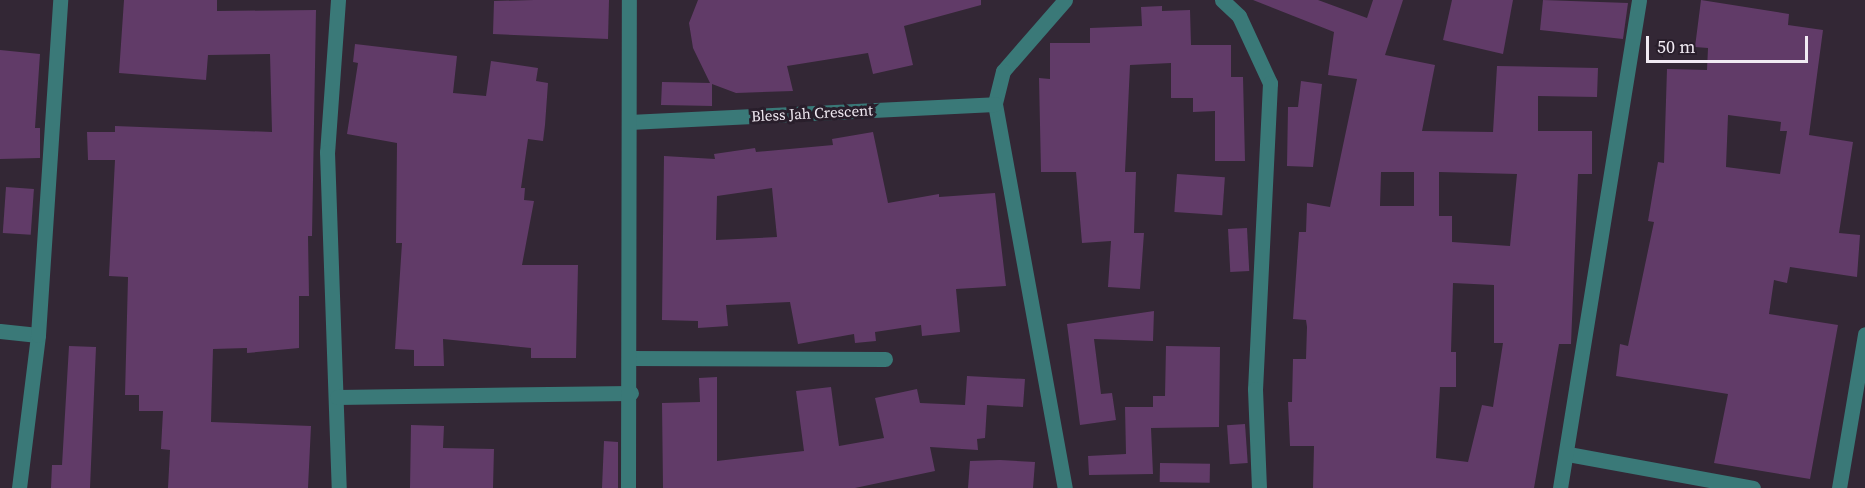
<!DOCTYPE html>
<style>
body{margin:0}
#map{position:relative;width:1865px;height:488px;overflow:hidden;background:#332735;font-family:"Source Serif 4",serif}
div>[style]{position:absolute}
.building>*{inset:0;background:#613b68;transform-origin:0 0}
.street>*{height:15px;margin:-7.5px;padding:0 7.5px;transform-origin:7.5px;border-radius:7.5px;background:#3a7978}
span{translate:-50% -50%;white-space:nowrap;text-align:center;line-height:1.15;-webkit-text-stroke:6px #291e2b;paint-order:stroke}
.street-label{font-size:15px;color:#f1eaf3}
.scale{position:absolute;left:1646px;top:36px;width:162px;height:27px;box-sizing:border-box;border:3px solid #f1eaf3;border-top:0;padding-left:8px;font-size:18px;line-height:21px;white-space:nowrap;color:#f1eaf3;-webkit-text-stroke:4px #291e2b;paint-order:stroke}
</style>
<div id="map">
<div class="building">
<i style="clip-path:polygon(124px 0,217px 0,217px 11px,316px 10px,312px 236px,308px 236px,309px 296px,299px 296px,299px 348px,247px 353px,247px 348px,213px 349px,211px 422px,311px 426px,308px 488px,168px 488px,170px 450px,161px 449px,163px 411px,139px 411px,139px 395px,125px 395px,128px 277px,109px 276px,115px 160px,88px 160px,87px 132px,115px 132px,115px 126px,272px 132px,270px 54px,208px 55px,206px 80px,119px 73px)"></i>
<i style="clip-path:polygon(534px 0,609px 0,608px 39px,493px 34px,494px 1px)"></i>
<i style="clip-path:polygon(698px 0,981px 0,981px 5px,904px 26px,913px 65px,873px 74px,868px 53px,787px 66px,793px 91px,736px 93px,712px 84px,712px 106px,661px 105px,662px 82px,710px 83px,693px 48px,689px 23px)"></i>
<i style="clip-path:polygon(evenodd,1253px 0,1318px 0,1367px 18px,1373px 0,1403px 0,1385px 55px,1435px 65px,1422px 131px,1493px 132px,1497px 66px,1598px 68px,1597px 97px,1538px 96px,1538px 131px,1592px 131px,1592px 174px,1578px 174px,1571px 344px,1559px 344px,1534px 488px,1313px 488px,1314px 446px,1290px 446px,1288px 402px,1292px 402px,1293px 359px,1306px 359px,1307px 327px,1306px 320px,1293px 319px,1299px 232px,1306px 232px,1307px 203px,1330px 207px,1357px 79px,1328px 75px,1334px 32px,1253px 0,1381px 172px,1414px 172px,1414px 206px,1380px 206px,1381px 172px,1253px 0,1439px 172px,1517px 174px,1510px 246px,1452px 242px,1452px 216px,1439px 216px,1439px 172px,1253px 0,1453px 283px,1494px 285px,1494px 343px,1503px 343px,1493px 407px,1482px 405px,1468px 462px,1436px 458px,1440px 387px,1456px 387px,1456px 352px,1451px 352px,1453px 283px)"></i>
<i style="clip-path:polygon(1452px 0,1513px 0,1503px 54px,1443px 40px)"></i>
<i style="clip-path:polygon(1543px 0,1628px 3px,1623px 39px,1540px 30px)"></i>
<i style="clip-path:polygon(evenodd,1701px 0,1789px 14px,1788px 25px,1823px 30px,1809px 135px,1853px 142px,1839px 233px,1860px 235px,1857px 277px,1790px 267px,1787px 283px,1774px 280px,1769px 314px,1838px 325px,1810px 479px,1714px 463px,1728px 394px,1616px 376px,1620px 344px,1628px 346px,1654px 222px,1648px 221px,1658px 162px,1664px 163px,1667px 69px,1707px 70px,1708px 48px,1695px 47px,1701px 0,1728px 115px,1781px 122px,1780px 131px,1787px 131px,1780px 174px,1726px 167px,1728px 115px)"></i>
<i style="clip-path:polygon(1162px 6px,1162px 11px,1190px 10px,1191px 45px,1231px 45px,1231px 77px,1243px 77px,1245px 161px,1215px 161px,1215px 111px,1193px 112px,1193px 98px,1171px 98px,1171px 63px,1130px 65px,1125px 172px,1136px 172px,1134px 233px,1144px 233px,1140px 289px,1108px 287px,1111px 241px,1082px 243px,1076px 172px,1041px 172px,1039px 78px,1050px 79px,1050px 43px,1090px 43px,1090px 28px,1142px 26px,1141px 7px)"></i>
<i style="clip-path:polygon(355px 44px,457px 56px,453px 93px,486px 96px,491px 61px,538px 68px,536px 81px,548px 83px,545px 125px,543px 141px,528px 139px,521px 188px,525px 188px,524px 200px,534px 201px,522px 265px,578px 265px,576px 358px,531px 358px,531px 348px,443px 339px,444px 366px,414px 366px,414px 350px,395px 349px,402px 243px,396px 243px,397px 143px,347px 134px,358px 63px,353px 62px)"></i>
<i style="clip-path:polygon(0 50px,40px 54px,35px 128px,40px 128px,40px 158px,0 159px)"></i>
<i style="clip-path:polygon(1301px 81px,1322px 84px,1313px 167px,1287px 166px,1288px 107px,1298px 107px)"></i>
<i style="clip-path:polygon(evenodd,873px 132px,888px 203px,939px 194px,939px 197px,995px 193px,1006px 286px,956px 289px,960px 332px,922px 336px,921px 325px,875px 332px,876px 341px,855px 343px,854px 334px,798px 344px,790px 302px,726px 305px,728px 326px,698px 328px,698px 321px,662px 320px,664px 156px,715px 159px,714px 154px,755px 148px,756px 152px,833px 145px,832px 139px,873px 132px,772px 188px,777px 237px,716px 240px,717px 196px,772px 188px)"></i>
<i style="left:1177px;top:174px;width:48px;height:38px;rotate:4deg"></i>
<i style="left:6px;top:187px;width:28px;height:46px;rotate:4deg"></i>
<i style="left:1247px;top:228px;width:43px;height:19px;rotate:87deg"></i>
<i style="clip-path:polygon(1154px 311px,1153px 341px,1094px 339px,1101px 394px,1112px 393px,1116px 420px,1080px 425px,1067px 324px)"></i>
<i style="clip-path:polygon(69px 346px,96px 347px,90px 488px,51px 488px,52px 465px,62px 465px)"></i>
<i style="clip-path:polygon(1166px 346px,1220px 347px,1219px 427px,1151px 428px,1153px 474px,1089px 475px,1088px 456px,1126px 454px,1125px 407px,1153px 407px,1153px 396px,1165px 396px)"></i>
<i style="clip-path:polygon(967px 376px,1025px 379px,1023px 407px,987px 405px,985px 438px,977px 439px,978px 450px,930px 447px,935px 471px,855px 488px,663px 488px,662px 403px,700px 402px,699px 378px,717px 377px,717px 461px,804px 451px,796px 391px,831px 387px,839px 446px,884px 438px,875px 398px,917px 389px,920px 403px,965px 405px)"></i>
<i style="left:1245px;top:424px;width:39px;height:18px;rotate:86deg"></i>
<i style="clip-path:polygon(411px 425px,444px 426px,443px 448px,494px 449px,493px 488px,410px 488px)"></i>
<i style="clip-path:polygon(604px 441px,618px 442px,618px 488px,602px 488px)"></i>
<i style="clip-path:polygon(1000px 460px,1035px 462px,1033px 488px,968px 488px,970px 461px)"></i>
<i style="left:1160px;top:463px;width:50px;height:19px;rotate:1deg"></i>
</div>
<div class="street">
<i style="left:338px;top:0;width:152px;rotate:94.1deg"></i>
<i style="left:327px;top:152px;width:336px;rotate:88deg"></i>
<i style="left:1065px;top:0;width:94px;rotate:131.1deg"></i>
<i style="left:1003px;top:71px;width:34px;rotate:104deg"></i>
<i style="left:995px;top:104px;width:390px;rotate:79.7deg"></i>
<i style="left:1222px;top:0;width:23px;rotate:43deg"></i>
<i style="left:1239px;top:16px;width:74px;rotate:65.2deg"></i>
<i style="left:1270px;top:83px;width:306px;rotate:92.8deg"></i>
<i style="left:1255px;top:389px;width:99px;rotate:87.7deg"></i>
<i style="left:629px;top:122px;width:366px;rotate:-2.8deg"></i>
<i style="left:0;top:331px;width:38px;rotate:6deg"></i>
<i style="left:629px;top:358px;width:256px;rotate:0.2deg"></i>
<i style="left:337px;top:397px;width:294px;rotate:-0.8deg"></i>
<i style="left:1568px;top:454px;width:188px;rotate:10.4deg"></i>
<i style="left:19px;top:488px;width:154px;rotate:-82.9deg"></i>
<i style="left:38px;top:335px;width:336px;rotate:-86.2deg"></i>
<i style="left:628px;top:488px;width:488px;rotate:-89.9deg"></i>
<i style="left:1560px;top:488px;width:494px;rotate:-80.8deg"></i>
<i style="left:1839px;top:488px;width:156px;rotate:-80.4deg"></i>
</div>
<div class="street-label">
<span style="left:812px;top:113px;rotate:-3deg">Bless Jah Crescent</span>
</div>
<div class="scale">50 m</div>
</div>
